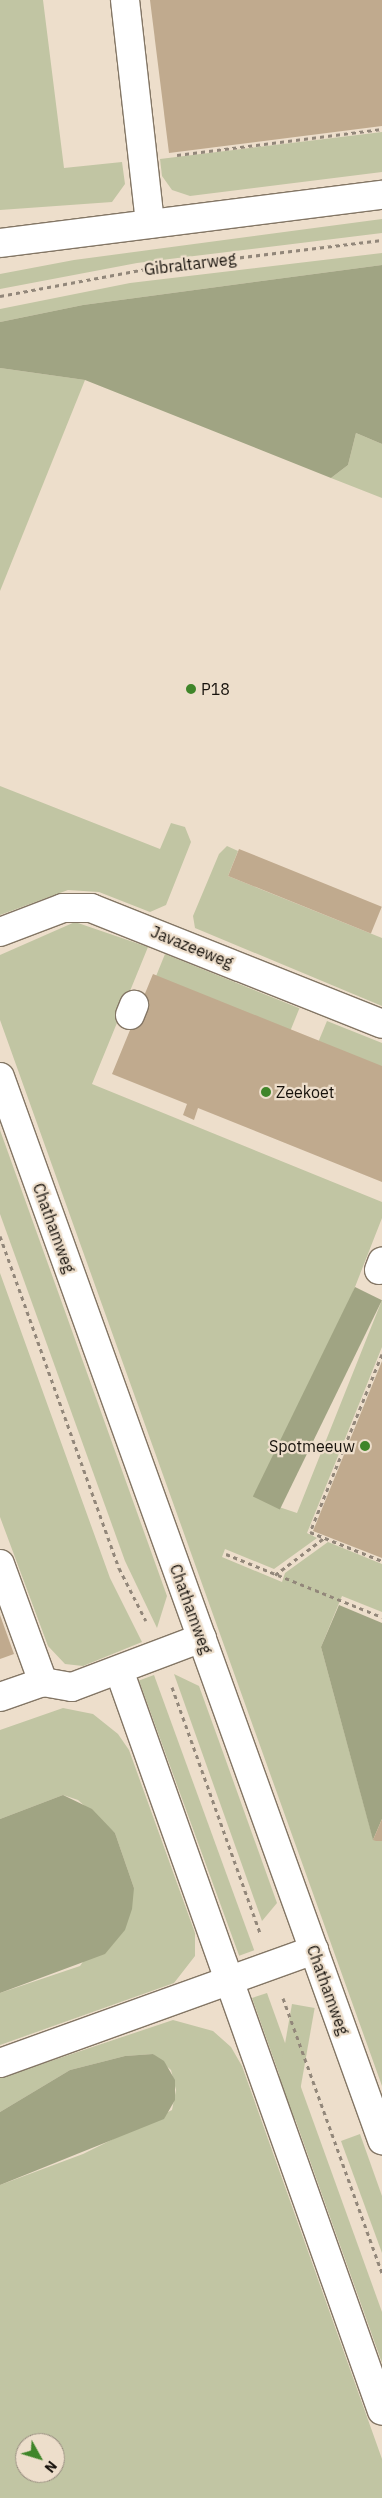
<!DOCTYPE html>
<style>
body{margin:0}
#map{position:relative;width:382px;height:2498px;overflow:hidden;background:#eddecb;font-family:"IBM Plex Sans",sans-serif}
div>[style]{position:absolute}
.green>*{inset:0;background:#c1c5a3;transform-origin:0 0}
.forest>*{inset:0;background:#a0a483;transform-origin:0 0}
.building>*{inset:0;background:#c0aa8e;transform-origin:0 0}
.path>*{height:3px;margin-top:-1.5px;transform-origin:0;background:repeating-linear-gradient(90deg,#92877a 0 4px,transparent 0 8px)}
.roads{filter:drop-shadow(1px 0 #837665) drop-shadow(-1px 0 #837665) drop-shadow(0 1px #837665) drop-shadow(0 -1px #837665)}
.minor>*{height:28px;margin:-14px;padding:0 14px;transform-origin:14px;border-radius:14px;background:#fff}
.dots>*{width:14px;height:14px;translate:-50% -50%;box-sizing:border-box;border:2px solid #eddecb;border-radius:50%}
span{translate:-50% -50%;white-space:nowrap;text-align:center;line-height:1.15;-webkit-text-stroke:4.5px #eddecb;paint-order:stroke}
.street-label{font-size:16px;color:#17120c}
.poi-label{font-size:16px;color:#17120c}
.left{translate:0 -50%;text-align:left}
.right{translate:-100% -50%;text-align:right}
.north{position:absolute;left:15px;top:2433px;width:50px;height:50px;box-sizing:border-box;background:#eddecb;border:1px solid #978c7f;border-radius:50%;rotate:129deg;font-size:14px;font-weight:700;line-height:20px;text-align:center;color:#17120c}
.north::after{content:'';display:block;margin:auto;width:18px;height:22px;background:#3f8529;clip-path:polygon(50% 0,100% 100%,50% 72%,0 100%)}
</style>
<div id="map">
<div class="green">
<i style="clip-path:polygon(0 0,43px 0,64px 168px,122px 162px,125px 184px,112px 202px,0 210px)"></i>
<i style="clip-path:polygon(382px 132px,382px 172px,190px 196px,172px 190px,162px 176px,160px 159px)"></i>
<i style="clip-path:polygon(382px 219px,382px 233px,137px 263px,0 289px,0 274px,74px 260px)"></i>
<i style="clip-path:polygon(382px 253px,382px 265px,83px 305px,0 322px,0 309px,130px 283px)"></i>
<i style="clip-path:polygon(0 368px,85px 380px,0 591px)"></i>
<i style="clip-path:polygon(356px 433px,382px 444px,382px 498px,331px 478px,348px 465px)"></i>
<i style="clip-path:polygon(0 786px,160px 849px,171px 823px,185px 827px,191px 842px,166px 905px,150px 912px,99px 892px,68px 890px,0 915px)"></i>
<i style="clip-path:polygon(227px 846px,238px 851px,228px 876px,382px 938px,382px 1006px,195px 928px,193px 916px,219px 854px)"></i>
<i style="clip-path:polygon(75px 922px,148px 947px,92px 1084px,382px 1202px,382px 1218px,270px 1504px,297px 1513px,382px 1300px,382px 1347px,307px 1533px,317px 1538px,274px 1569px,225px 1549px,222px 1557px,282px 1582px,285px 1573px,328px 1542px,382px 1564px,382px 1612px,342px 1596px,321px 1647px,373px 1839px,382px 1841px,382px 2086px,0 1020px,0 955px)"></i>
<i style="left:165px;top:954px;width:145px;height:44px;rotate:22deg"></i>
<i style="clip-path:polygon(327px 1021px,382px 1043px,382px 1097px,312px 1057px)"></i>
<i style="clip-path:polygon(0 1130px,167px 1596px,157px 1628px,125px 1561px,0 1214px)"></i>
<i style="clip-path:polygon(0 1273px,110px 1578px,142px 1642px,83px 1666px,65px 1664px,48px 1646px,0 1517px)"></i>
<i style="clip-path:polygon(174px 1674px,199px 1686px,220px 1744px,277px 1903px,262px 1921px)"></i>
<i style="left:154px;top:1675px;width:293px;height:16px;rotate:70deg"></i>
<i style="clip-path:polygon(63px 1708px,93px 1714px,118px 1734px,129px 1750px,195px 1933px,195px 1956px,174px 1983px,0 2045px,0 1993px,80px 1966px,134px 1888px,115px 1833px,78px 1800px,63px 1795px,0 1819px,0 1730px)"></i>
<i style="clip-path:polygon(267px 1993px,382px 2312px,382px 2363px,252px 1998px)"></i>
<i style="left:292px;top:2004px;width:23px;height:134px;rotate:10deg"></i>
<i style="clip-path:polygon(evenodd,173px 2020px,213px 2031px,231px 2047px,242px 2066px,382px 2459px,382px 2498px,0 2498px,0 2185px,83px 2154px,172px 2110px,176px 2090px,171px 2070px,153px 2054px,125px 2056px,70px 2070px,0 2112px,0 2078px,173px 2020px,25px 2443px,55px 2443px,55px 2473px,25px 2473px,25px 2443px)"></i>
<i style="clip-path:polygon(360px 2134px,382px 2196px,382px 2253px,341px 2141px)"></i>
</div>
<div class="forest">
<i style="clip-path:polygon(382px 265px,382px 444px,356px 433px,348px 465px,331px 478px,85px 380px,0 368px,0 322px,83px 305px)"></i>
<i style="left:355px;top:1287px;width:30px;height:233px;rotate:26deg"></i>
<i style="clip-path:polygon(339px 1605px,382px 1623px,382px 1819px,373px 1840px,321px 1647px)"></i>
<i style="clip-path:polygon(63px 1795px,92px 1809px,115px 1833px,134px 1888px,132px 1909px,125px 1930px,105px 1954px,0 1993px,0 1819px)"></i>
<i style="clip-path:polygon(153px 2054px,164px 2061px,175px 2080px,175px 2100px,164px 2119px,0 2185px,0 2112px,70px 2070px,125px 2056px)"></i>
</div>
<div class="building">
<i style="clip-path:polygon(150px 0,382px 0,382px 126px,169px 153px)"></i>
<i style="left:239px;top:849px;width:154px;height:29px;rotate:22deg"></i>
<i style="clip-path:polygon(153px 974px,382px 1066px,382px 1182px,198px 1108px,194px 1120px,183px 1115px,187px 1104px,112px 1074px)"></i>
<i style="clip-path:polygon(382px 1361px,382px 1558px,313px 1531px)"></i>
<i style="clip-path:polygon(0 1615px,14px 1654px,0 1659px)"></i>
<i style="clip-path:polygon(382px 1819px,382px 1841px,376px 1841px,373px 1840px)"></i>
</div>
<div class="path">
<i style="left:177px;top:155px;width:207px;rotate:-7.2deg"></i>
<i style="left:0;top:296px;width:147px;rotate:-10.5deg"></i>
<i style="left:145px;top:269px;width:239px;rotate:-7deg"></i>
<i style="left:0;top:1236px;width:353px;rotate:70.3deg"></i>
<i style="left:119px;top:1568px;width:59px;rotate:63deg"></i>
<i style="left:382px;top:1354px;width:192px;rotate:112deg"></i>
<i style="left:310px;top:1532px;width:78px;rotate:21.9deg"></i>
<i style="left:226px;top:1554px;width:168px;rotate:22deg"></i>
<i style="left:275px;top:1575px;width:61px;rotate:-37.1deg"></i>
<i style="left:172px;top:1687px;width:261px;rotate:70.3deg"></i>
<i style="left:283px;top:1998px;width:292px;rotate:70.2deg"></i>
</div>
<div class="roads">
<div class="minor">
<i style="left:125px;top:0;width:225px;rotate:83.6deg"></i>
<i style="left:0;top:243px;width:385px;rotate:-7.2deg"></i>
<i style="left:0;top:932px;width:67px;rotate:-20.9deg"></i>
<i style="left:63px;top:908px;width:28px"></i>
<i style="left:91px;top:908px;width:313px;rotate:21.7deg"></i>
<i style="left:130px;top:1015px;width:11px;rotate:-68deg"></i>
<i style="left:0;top:1077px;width:1130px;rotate:70.23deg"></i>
<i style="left:379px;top:1270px;width:9px;rotate:-69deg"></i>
<i style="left:0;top:1564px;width:126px;rotate:70deg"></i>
<i style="left:119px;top:1670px;width:786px;rotate:70.46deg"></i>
<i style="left:0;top:1697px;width:46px;rotate:-19.2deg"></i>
<i style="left:43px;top:1682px;width:29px;rotate:10deg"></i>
<i style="left:72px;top:1687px;width:139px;rotate:-20.7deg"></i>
<i style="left:0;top:2063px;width:334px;rotate:-19.8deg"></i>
</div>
</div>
<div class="dots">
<i style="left:191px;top:689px;background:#3f8529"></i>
<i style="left:266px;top:1092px;background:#3f8529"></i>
<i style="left:365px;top:1446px;background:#3f8529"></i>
</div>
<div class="street-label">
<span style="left:190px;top:264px;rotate:-7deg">Gibraltarweg</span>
<span style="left:192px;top:947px;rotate:22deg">Javazeeweg</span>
<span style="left:54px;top:1228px;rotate:70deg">Chathamweg</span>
<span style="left:191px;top:1609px;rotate:70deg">Chathamweg</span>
<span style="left:328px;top:1990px;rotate:70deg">Chathamweg</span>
</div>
<div class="poi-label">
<span class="left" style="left:201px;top:689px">P18</span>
<span class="left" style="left:276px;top:1092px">Zeekoet</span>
<span class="right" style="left:355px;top:1446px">Spotmeeuw</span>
</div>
<div class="north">N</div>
</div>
